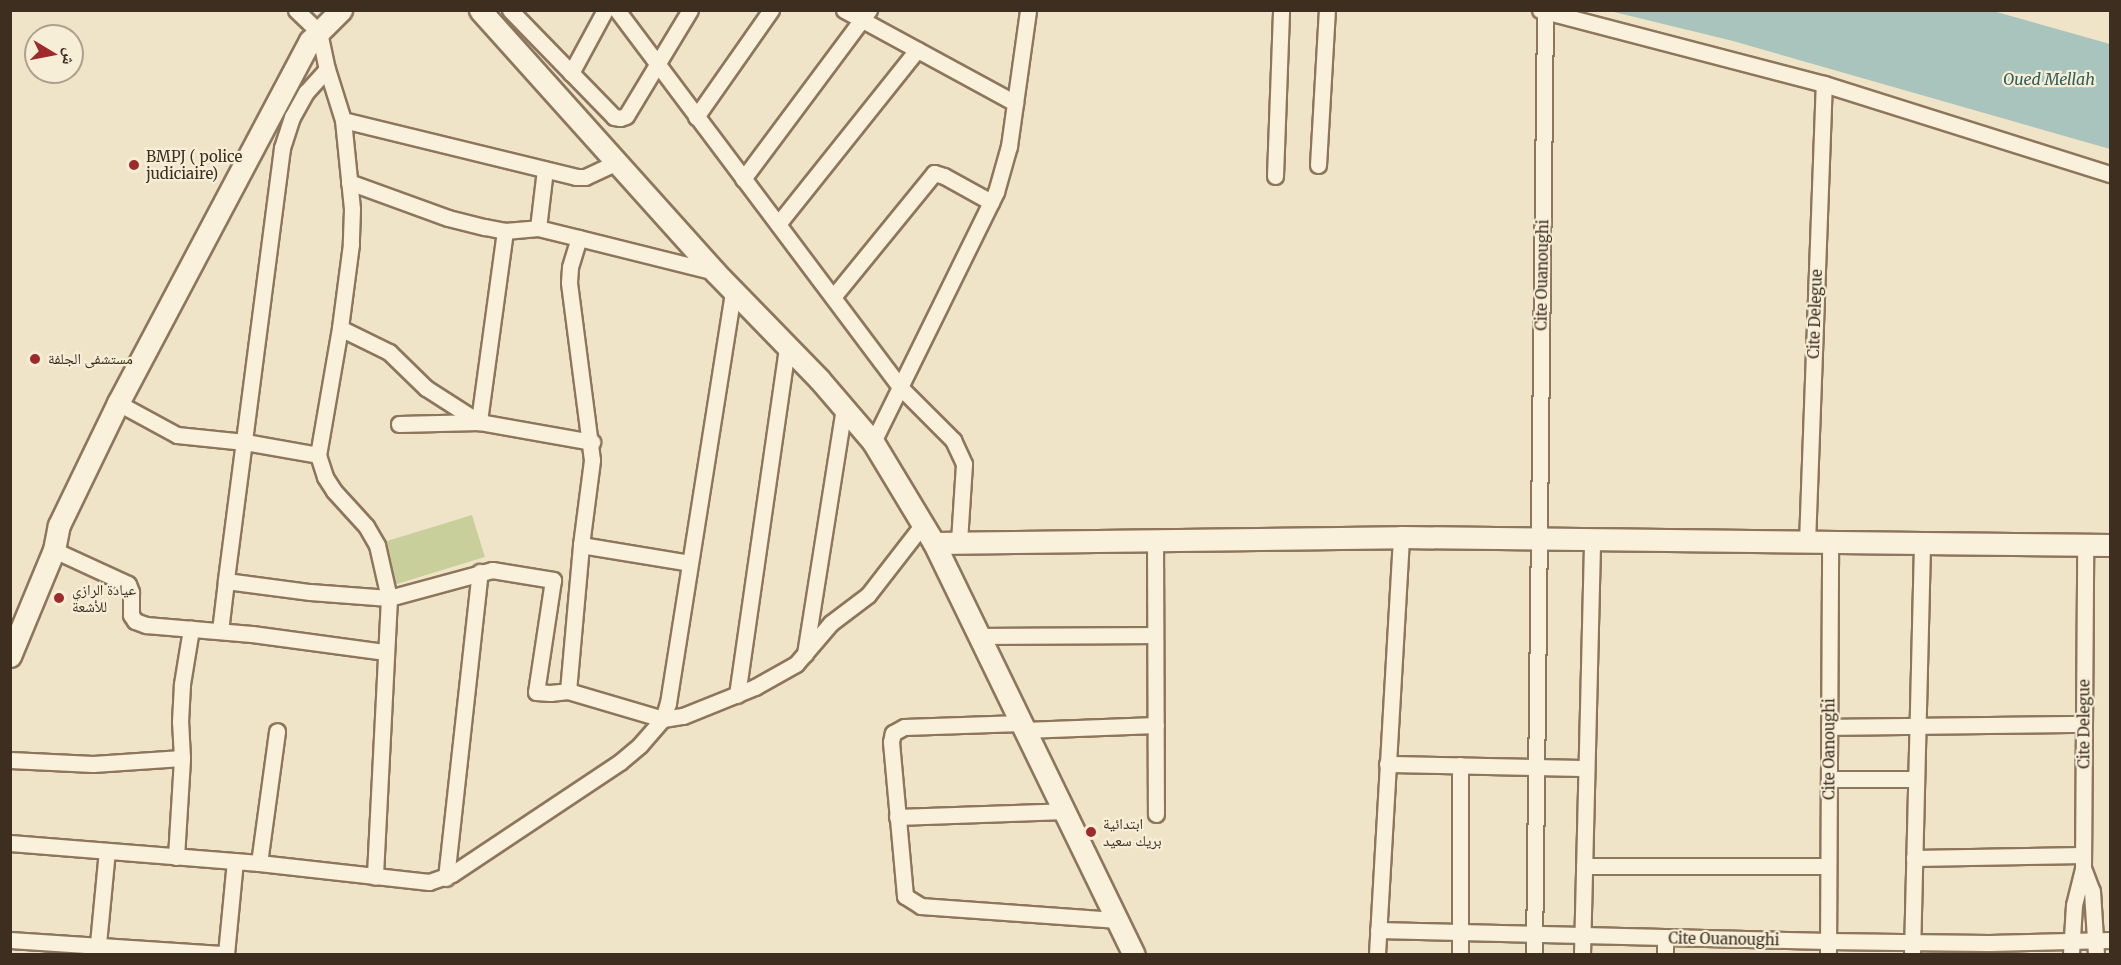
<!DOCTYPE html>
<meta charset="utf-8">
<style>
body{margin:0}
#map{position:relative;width:2121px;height:965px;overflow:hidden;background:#f0e4c8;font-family:Merriweather,"Noto Naskh Arabic",serif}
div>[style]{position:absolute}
.green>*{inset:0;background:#c9cf9b;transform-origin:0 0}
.water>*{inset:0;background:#a9c4bc}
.roads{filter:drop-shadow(2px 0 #8d765c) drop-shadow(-2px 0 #8d765c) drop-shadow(0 2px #8d765c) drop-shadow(0 -2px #8d765c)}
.street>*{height:15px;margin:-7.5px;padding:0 7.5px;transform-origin:7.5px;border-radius:7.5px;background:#faf1dc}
.secondary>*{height:21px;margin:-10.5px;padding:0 10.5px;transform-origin:10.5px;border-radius:10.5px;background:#faf1dc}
.dots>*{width:16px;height:16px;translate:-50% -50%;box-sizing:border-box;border:3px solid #f7eed8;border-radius:50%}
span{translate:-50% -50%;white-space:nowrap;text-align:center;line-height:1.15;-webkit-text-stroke:4.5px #f7eed8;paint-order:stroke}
.poi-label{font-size:15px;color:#3d2e20}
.left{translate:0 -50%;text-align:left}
.street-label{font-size:15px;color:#3d2e20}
.water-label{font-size:16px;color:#2f5d5a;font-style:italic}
.frame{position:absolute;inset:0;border:12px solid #3d2e20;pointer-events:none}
.north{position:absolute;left:24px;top:24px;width:60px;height:60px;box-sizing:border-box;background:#f7eed8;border:2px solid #ada18e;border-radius:50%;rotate:100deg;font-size:16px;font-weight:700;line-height:24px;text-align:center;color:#3d2e20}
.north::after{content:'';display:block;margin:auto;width:21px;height:27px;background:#9e2a2b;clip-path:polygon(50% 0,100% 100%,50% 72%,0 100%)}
</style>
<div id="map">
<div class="green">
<i style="left:472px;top:515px;width:44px;height:94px;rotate:73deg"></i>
</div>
<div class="water">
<i style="clip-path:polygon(1610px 11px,1993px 11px,2110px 44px,2110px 149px,1733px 41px)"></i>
</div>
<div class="roads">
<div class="street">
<i style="left:296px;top:10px;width:32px;rotate:44deg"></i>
<i style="left:319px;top:32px;width:38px;rotate:78deg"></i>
<i style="left:327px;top:69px;width:53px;rotate:72.6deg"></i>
<i style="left:343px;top:120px;width:89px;rotate:84.2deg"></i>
<i style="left:352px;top:209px;width:35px;rotate:92deg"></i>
<i style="left:351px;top:244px;width:85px;rotate:97.5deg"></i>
<i style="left:340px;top:328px;width:129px;rotate:99.8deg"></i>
<i style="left:318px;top:455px;width:23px;rotate:72deg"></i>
<i style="left:325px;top:477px;width:17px;rotate:57deg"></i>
<i style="left:334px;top:491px;width:47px;rotate:47.6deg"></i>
<i style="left:366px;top:526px;width:22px;rotate:60deg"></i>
<i style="left:377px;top:545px;width:54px;rotate:77.2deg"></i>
<i style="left:389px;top:598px;width:279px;rotate:92.9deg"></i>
<i style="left:510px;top:10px;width:149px;rotate:45.8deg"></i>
<i style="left:614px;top:117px;width:6px;rotate:9deg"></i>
<i style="left:620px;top:118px;width:6px;rotate:-18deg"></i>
<i style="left:626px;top:116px;width:124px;rotate:-58.9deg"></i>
<i style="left:617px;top:10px;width:473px;rotate:53.1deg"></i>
<i style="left:901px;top:388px;width:74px;rotate:45deg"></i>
<i style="left:953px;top:440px;width:26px;rotate:65deg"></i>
<i style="left:964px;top:464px;width:77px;rotate:93.7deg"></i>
<i style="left:844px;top:10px;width:195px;rotate:28.5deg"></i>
<i style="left:1540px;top:10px;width:293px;rotate:14.6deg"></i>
<i style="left:1824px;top:84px;width:300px;rotate:17.5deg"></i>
<i style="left:327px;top:69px;width:31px;rotate:132deg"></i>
<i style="left:306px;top:92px;width:29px;rotate:119deg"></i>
<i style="left:292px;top:117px;width:33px;rotate:108deg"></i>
<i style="left:282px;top:148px;width:437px;rotate:97.4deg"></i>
<i style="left:226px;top:581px;width:85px;rotate:7.5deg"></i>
<i style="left:310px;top:592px;width:79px;rotate:4.3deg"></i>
<i style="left:389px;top:598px;width:107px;rotate:-15.2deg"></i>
<i style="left:492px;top:570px;width:62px;rotate:9.3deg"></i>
<i style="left:553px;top:580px;width:113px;rotate:98.6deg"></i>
<i style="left:536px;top:692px;width:14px;rotate:4deg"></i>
<i style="left:550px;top:693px;width:18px;rotate:-6deg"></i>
<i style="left:568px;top:691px;width:147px;rotate:-84.9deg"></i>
<i style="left:581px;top:545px;width:110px;rotate:9.4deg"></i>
<i style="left:571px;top:73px;width:72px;rotate:-61.6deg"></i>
<i style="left:696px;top:117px;width:131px;rotate:-55deg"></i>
<i style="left:343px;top:120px;width:240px;rotate:13.7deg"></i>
<i style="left:576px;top:177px;width:9px"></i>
<i style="left:585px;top:177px;width:35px;rotate:-25deg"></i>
<i style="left:1318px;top:165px;width:155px;rotate:-86.7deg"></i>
<i style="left:1275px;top:176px;width:166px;rotate:-87.9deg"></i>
<i style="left:743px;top:179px;width:211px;rotate:-53.3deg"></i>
<i style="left:349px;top:182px;width:105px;rotate:20deg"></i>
<i style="left:448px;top:218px;width:38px;rotate:14deg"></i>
<i style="left:485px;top:227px;width:20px;rotate:11deg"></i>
<i style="left:505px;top:231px;width:33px;rotate:-5deg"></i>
<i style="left:538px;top:228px;width:42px;rotate:13.7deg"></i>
<i style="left:778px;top:224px;width:223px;rotate:-51.4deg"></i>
<i style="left:538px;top:228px;width:59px;rotate:-83.2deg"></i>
<i style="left:505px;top:231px;width:193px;rotate:97.8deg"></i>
<i style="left:479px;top:422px;width:115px;rotate:10deg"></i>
<i style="left:833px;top:297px;width:160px;rotate:-50.8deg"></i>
<i style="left:934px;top:173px;width:10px;rotate:17deg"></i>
<i style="left:944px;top:176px;width:54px;rotate:29deg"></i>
<i style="left:340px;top:328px;width:55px;rotate:26.1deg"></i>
<i style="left:389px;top:352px;width:52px;rotate:44.2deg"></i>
<i style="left:426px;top:388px;width:63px;rotate:32.7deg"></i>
<i style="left:118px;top:403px;width:67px;rotate:28.5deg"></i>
<i style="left:177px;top:435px;width:68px;rotate:5.9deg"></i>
<i style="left:245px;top:442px;width:74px;rotate:10.1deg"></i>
<i style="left:399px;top:424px;width:80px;rotate:-1.4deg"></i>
<i style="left:873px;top:442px;width:279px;rotate:-63.8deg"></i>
<i style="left:996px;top:192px;width:48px;rotate:-74.2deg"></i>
<i style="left:1009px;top:146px;width:137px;rotate:-82deg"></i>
<i style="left:1155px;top:540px;width:274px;rotate:89.8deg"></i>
<i style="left:1807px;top:543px;width:459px;rotate:-87.9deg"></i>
<i style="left:581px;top:545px;width:86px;rotate:-82.6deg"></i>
<i style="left:592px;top:460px;width:179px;rotate:-97.4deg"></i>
<i style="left:569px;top:282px;width:15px;rotate:-86deg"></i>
<i style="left:570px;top:267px;width:30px;rotate:-73deg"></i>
<i style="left:579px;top:238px;width:140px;rotate:14deg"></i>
<i style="left:54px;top:550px;width:81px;rotate:24.7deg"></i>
<i style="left:128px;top:584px;width:9px;rotate:69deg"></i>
<i style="left:131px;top:592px;width:23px;rotate:90deg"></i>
<i style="left:131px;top:615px;width:7px;rotate:56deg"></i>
<i style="left:135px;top:621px;width:12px;rotate:20deg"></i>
<i style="left:146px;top:625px;width:106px;rotate:4.9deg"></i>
<i style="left:252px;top:634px;width:135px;rotate:7.7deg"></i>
<i style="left:220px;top:631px;width:50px;rotate:-83.2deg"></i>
<i style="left:980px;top:636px;width:175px;rotate:-0.3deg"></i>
<i style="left:805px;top:654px;width:249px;rotate:-81deg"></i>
<i style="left:568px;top:691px;width:99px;rotate:16.4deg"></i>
<i style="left:663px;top:719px;width:20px;rotate:-9deg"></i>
<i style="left:683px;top:716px;width:78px;rotate:-21.9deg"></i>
<i style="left:755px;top:687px;width:47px;rotate:-29.3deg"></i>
<i style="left:796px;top:664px;width:54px;rotate:-49.5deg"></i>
<i style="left:831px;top:623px;width:46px;rotate:-37.1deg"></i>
<i style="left:868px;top:595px;width:90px;rotate:-52.2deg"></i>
<i style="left:737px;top:695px;width:352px;rotate:-81.8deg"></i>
<i style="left:1021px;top:723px;width:117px;rotate:178deg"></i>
<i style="left:904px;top:727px;width:13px;rotate:151deg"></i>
<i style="left:893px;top:733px;width:9px;rotate:103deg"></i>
<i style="left:891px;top:742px;width:155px;rotate:84.8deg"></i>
<i style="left:905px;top:896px;width:19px;rotate:32deg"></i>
<i style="left:921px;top:906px;width:197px;rotate:4.1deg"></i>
<i style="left:1829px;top:727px;width:255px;rotate:-0.7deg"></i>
<i style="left:1024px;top:730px;width:132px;rotate:-2.2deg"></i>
<i style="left:10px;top:760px;width:83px;rotate:2.8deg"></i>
<i style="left:93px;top:764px;width:89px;rotate:-3.9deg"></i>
<i style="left:182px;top:758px;width:36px;rotate:-93deg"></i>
<i style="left:180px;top:722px;width:38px;rotate:-87deg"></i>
<i style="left:182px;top:684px;width:56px;rotate:-80.7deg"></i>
<i style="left:1387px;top:764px;width:199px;rotate:1.2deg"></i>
<i style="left:1829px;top:779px;width:87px"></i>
<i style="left:897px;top:817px;width:168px;rotate:-2deg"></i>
<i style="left:10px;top:843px;width:250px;rotate:4.6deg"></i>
<i style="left:259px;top:863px;width:171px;rotate:6.4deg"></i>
<i style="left:429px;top:882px;width:24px;rotate:-19deg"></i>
<i style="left:452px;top:874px;width:202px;rotate:-33.7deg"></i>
<i style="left:620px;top:762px;width:26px;rotate:-40deg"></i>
<i style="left:640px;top:745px;width:35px;rotate:-49deg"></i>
<i style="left:663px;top:719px;width:17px;rotate:-73deg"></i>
<i style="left:668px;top:703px;width:417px;rotate:-81deg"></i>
<i style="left:176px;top:857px;width:99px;rotate:-86.5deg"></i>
<i style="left:1914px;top:858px;width:169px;rotate:-1deg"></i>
<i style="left:259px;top:863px;width:133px;rotate:-82.2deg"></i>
<i style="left:1584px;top:866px;width:244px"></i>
<i style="left:2083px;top:868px;width:25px;rotate:69deg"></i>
<i style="left:2092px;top:891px;width:63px;rotate:86.4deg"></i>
<i style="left:446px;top:878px;width:308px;rotate:-83.7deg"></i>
<i style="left:1378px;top:930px;width:450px;rotate:1.4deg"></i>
<i style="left:1828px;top:941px;width:161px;rotate:0.7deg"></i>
<i style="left:1989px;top:943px;width:121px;rotate:-1.4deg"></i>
<i style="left:10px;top:940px;width:212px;rotate:3.8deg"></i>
<i style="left:97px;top:954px;width:103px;rotate:-84.5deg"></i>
<i style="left:226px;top:954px;width:93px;rotate:-84.5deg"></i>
<i style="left:1377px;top:954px;width:418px;rotate:-86.7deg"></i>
<i style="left:1460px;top:954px;width:189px;rotate:-90deg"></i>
<i style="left:1534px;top:954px;width:942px;rotate:-89.33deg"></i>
<i style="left:1582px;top:954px;width:414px;rotate:-88.6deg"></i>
<i style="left:1665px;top:954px;width:17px;rotate:-90deg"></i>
<i style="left:1828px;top:954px;width:411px;rotate:-89.7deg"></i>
<i style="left:1912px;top:954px;width:410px;rotate:-88.6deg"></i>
<i style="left:2071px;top:954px;width:49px;rotate:-86.5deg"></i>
<i style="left:2074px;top:905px;width:38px;rotate:-76deg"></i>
<i style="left:2083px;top:868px;width:323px;rotate:-89.6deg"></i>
</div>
<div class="secondary">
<i style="left:480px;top:10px;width:352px;rotate:48.1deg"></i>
<i style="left:715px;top:272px;width:149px;rotate:45.8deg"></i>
<i style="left:819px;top:379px;width:83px;rotate:49.4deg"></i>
<i style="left:873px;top:442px;width:118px;rotate:58.9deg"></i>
<i style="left:934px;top:543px;width:457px;rotate:64.1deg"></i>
<i style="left:934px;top:543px;width:467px;rotate:-0.7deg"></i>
<i style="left:1401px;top:537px;width:709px;rotate:0.65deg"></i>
<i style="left:10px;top:656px;width:115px;rotate:-67.5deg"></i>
<i style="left:54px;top:550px;width:25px;rotate:-79deg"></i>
<i style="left:59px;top:525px;width:136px;rotate:-64.2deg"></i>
<i style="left:118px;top:403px;width:410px;rotate:-62.1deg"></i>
<i style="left:310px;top:41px;width:44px;rotate:-45deg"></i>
</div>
</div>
<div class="dots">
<i style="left:134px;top:165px;background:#9e2a2b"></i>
<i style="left:35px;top:359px;background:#9e2a2b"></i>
<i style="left:59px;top:598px;background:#9e2a2b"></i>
<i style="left:1091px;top:832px;background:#9e2a2b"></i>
</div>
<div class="poi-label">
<span class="left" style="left:146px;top:165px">BMPJ ( police<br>judiciaire)</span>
<span class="left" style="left:48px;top:359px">مستشفى الجلفة</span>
<span class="left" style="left:72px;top:598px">عيادة الرازي<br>للأشعة</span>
<span class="left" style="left:1103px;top:832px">ابتدائية<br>بريك سعيد</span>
</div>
<div class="street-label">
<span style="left:1542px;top:275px;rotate:-89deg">Cite Ouanoughi</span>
<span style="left:1815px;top:314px;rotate:-88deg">Cite Delegue</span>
<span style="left:2084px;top:724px;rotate:-90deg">Cite Delegue</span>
<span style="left:1829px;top:749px;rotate:-90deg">Cite Oanoughi</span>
<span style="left:1724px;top:939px;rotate:1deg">Cite Ouanoughi</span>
</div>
<div class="water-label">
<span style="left:2049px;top:79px">Oued Mellah</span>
</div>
<div class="frame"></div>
<div class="north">ش</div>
</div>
